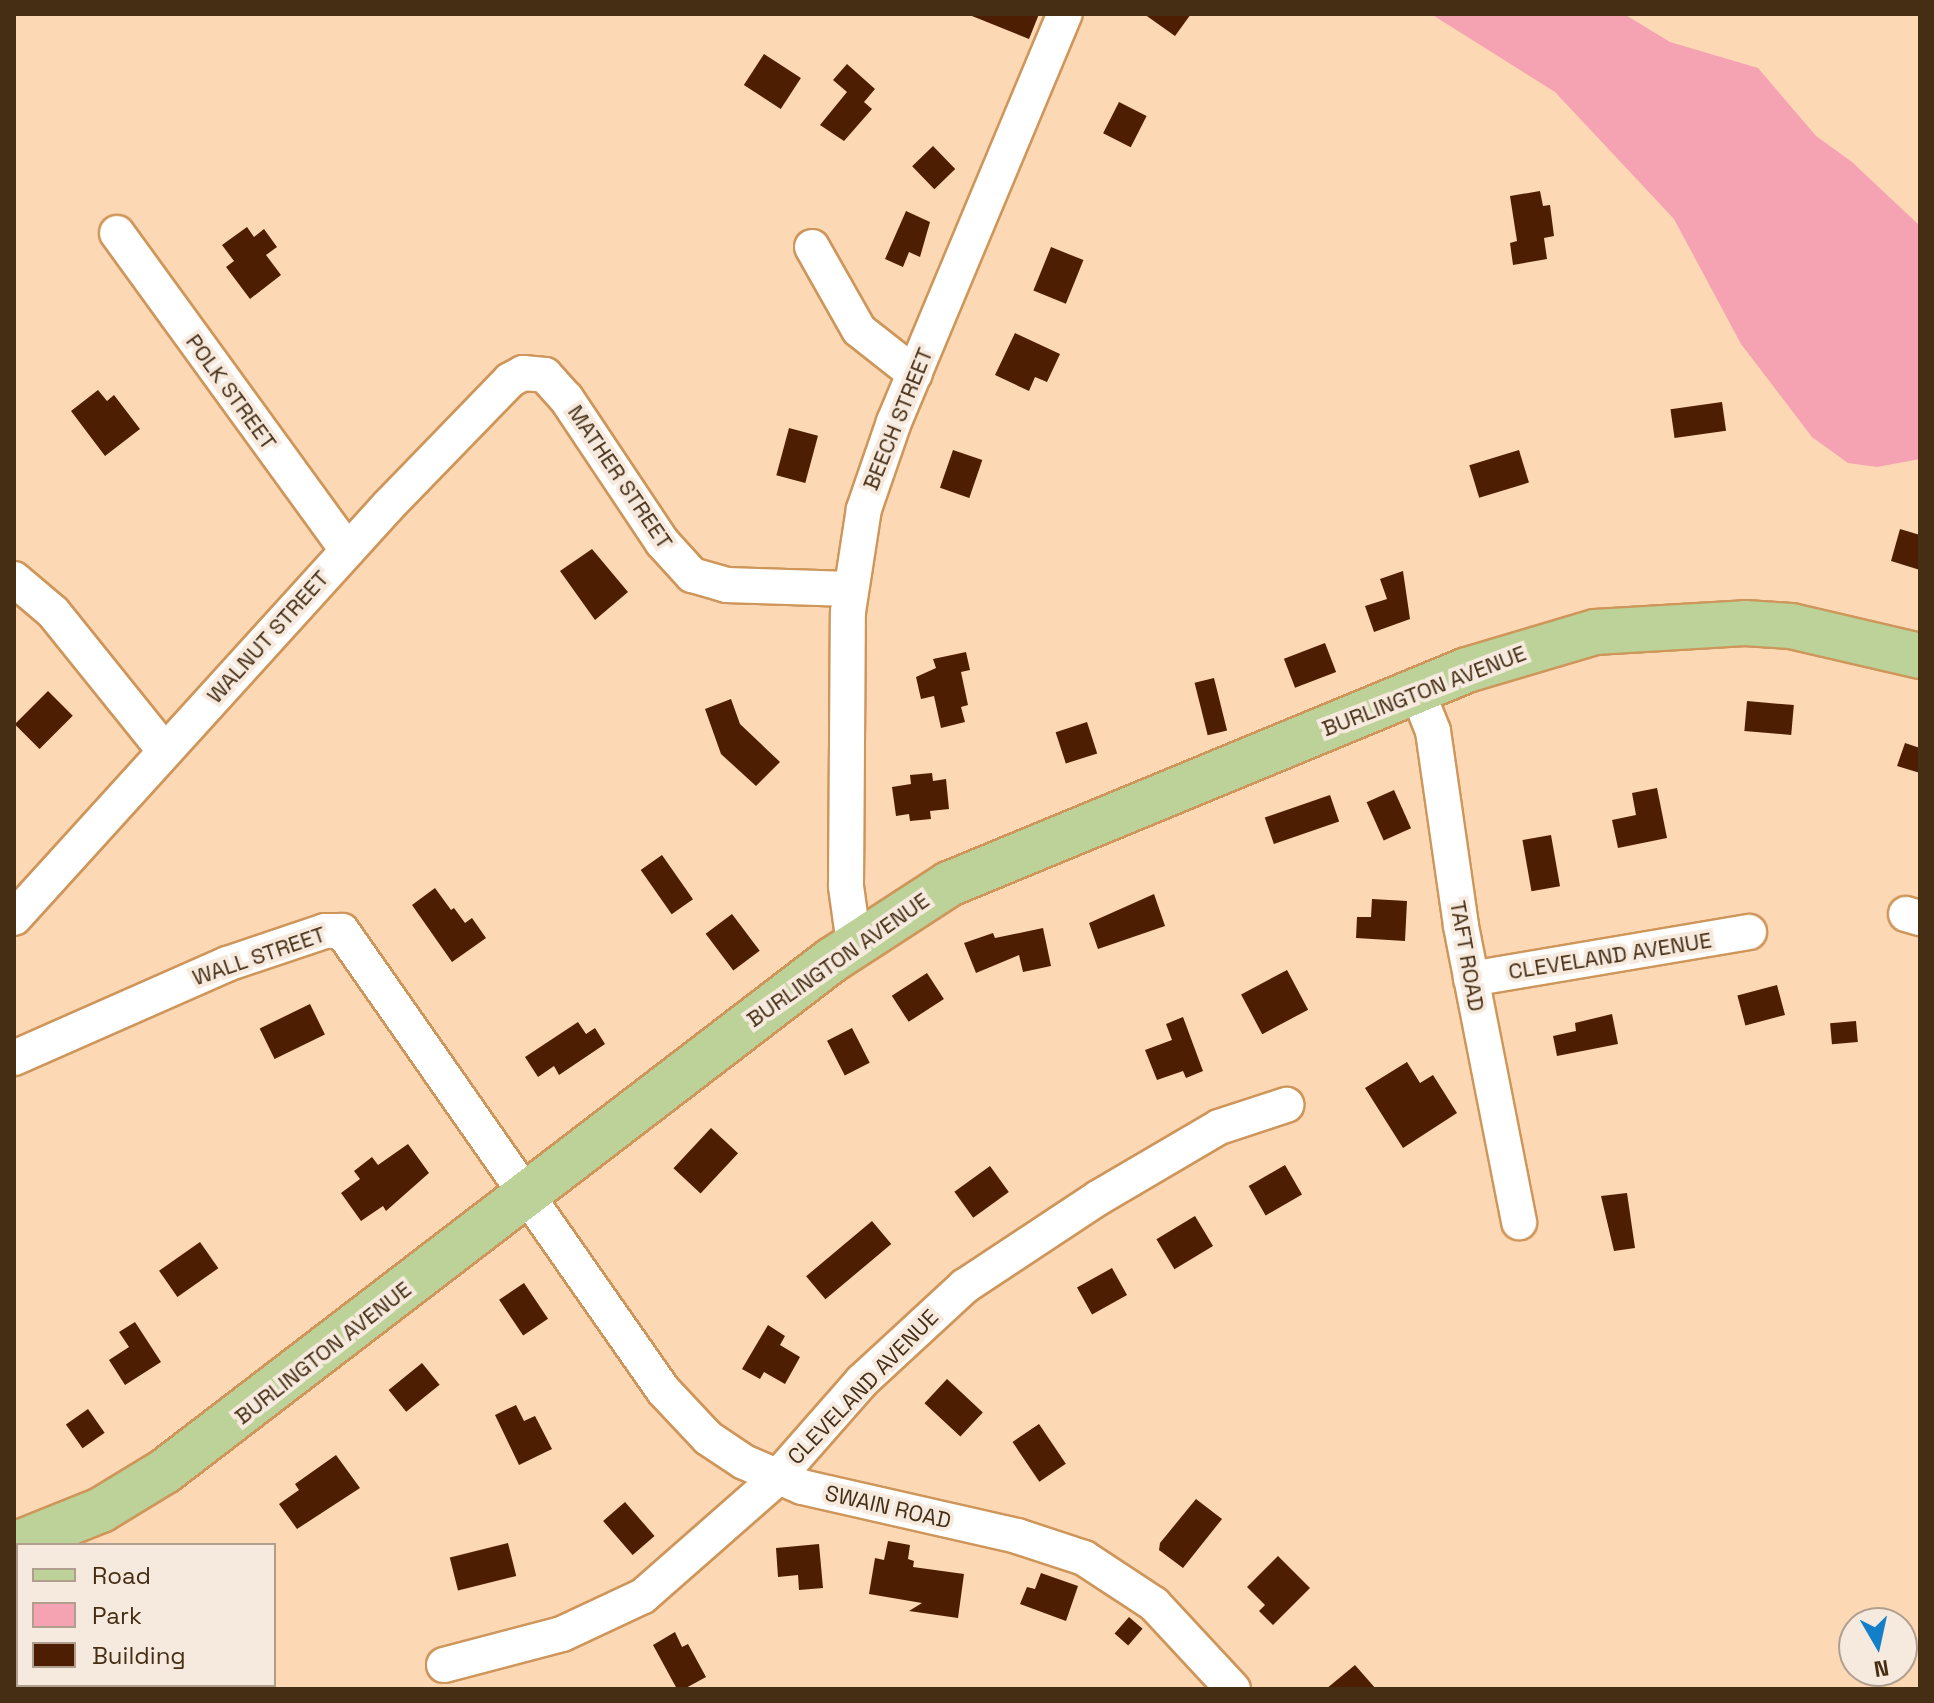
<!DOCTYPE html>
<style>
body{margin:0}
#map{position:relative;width:1934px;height:1703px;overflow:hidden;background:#fcd8b5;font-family:"Space Grotesk",sans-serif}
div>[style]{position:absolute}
.green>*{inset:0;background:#f5a2b3}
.building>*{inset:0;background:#4e1e02;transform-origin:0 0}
.roads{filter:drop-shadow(2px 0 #ce965a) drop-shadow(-2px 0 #ce965a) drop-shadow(0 2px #ce965a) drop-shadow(0 -2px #ce965a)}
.minor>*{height:34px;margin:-17px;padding:0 17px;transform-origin:17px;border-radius:17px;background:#fff}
.major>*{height:44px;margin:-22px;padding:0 22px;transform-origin:22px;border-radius:22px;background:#bcd298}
span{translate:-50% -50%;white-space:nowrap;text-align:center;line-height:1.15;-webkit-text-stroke:8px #f6eade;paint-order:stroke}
.street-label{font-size:22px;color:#462e15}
.frame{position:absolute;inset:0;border:16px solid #462e15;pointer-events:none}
.legend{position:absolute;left:16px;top:1543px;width:260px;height:144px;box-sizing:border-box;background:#f6eade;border:2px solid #b09f8e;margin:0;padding:10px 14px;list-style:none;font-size:24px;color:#462e15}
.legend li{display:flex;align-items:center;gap:16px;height:40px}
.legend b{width:40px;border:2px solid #b09f8e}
.north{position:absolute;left:1838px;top:1607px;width:80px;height:80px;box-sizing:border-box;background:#f6eade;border:2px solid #b09f8e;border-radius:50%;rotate:171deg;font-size:22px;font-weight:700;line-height:32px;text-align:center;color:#462e15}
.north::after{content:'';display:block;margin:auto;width:28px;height:36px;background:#147fc9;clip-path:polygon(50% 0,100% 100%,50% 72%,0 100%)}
</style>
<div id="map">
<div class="green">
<i style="clip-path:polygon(1431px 14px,1624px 14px,1670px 42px,1758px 68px,1816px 136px,1852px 162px,1920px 226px,1920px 459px,1877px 467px,1848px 463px,1812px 437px,1741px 344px,1674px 219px,1555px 92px)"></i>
</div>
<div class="building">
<i style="clip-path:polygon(967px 14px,1039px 14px,1029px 39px)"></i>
<i style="clip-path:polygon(1144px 14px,1191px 14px,1175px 36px)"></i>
<i style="left:764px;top:54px;width:44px;height:37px;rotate:33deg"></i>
<i style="clip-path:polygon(847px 64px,875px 89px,864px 102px,872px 109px,844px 141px,820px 125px,847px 92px,833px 80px)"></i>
<i style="left:1119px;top:102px;width:31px;height:35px;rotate:27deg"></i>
<i style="left:933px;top:146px;width:32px;height:29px;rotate:46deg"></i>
<i style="clip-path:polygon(1540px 191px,1543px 206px,1550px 205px,1554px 236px,1544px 238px,1547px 259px,1513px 265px,1510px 243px,1517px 241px,1510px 196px)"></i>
<i style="clip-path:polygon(906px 211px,930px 222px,920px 257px,909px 252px,903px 267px,885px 259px)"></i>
<i style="clip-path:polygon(247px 227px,254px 237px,264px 229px,277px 247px,266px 255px,281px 275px,250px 299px,226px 267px,234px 261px,222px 245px)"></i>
<i style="left:1051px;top:247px;width:35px;height:47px;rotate:22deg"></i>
<i style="clip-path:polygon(1015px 333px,1060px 354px,1047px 382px,1035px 377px,1029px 391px,995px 375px)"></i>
<i style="clip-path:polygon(98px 390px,107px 401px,114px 395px,140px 429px,105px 456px,71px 411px)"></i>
<i style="left:1722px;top:402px;width:29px;height:52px;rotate:82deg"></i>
<i style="left:789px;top:428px;width:30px;height:49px;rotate:15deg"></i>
<i style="left:953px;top:450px;width:31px;height:40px;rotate:19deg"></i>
<i style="left:1519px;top:450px;width:34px;height:52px;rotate:73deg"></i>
<i style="clip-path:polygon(1900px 529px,1920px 535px,1920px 570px,1891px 561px)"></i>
<i style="clip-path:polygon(592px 549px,628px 592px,595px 620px,560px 571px)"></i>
<i style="clip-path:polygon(1403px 571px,1410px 619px,1374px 632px,1365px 606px,1387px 599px,1380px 579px)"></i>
<i style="left:1325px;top:643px;width:31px;height:44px;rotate:69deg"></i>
<i style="clip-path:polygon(966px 652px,970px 670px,961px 672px,968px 705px,961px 707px,965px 722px,941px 728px,934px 696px,921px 699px,916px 677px,936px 668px,933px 659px)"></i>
<i style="left:1214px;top:678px;width:54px;height:20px;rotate:76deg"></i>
<i style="left:48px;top:691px;width:35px;height:47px;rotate:45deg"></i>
<i style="clip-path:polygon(731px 699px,740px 724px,780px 762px,756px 786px,721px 754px,705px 709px)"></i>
<i style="left:1747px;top:701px;width:47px;height:30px;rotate:5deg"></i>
<i style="left:1087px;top:722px;width:33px;height:33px;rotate:72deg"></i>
<i style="clip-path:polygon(1905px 743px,1920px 748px,1920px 773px,1897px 766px)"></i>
<i style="clip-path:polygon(932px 773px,933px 781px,946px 779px,949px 809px,930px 811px,931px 819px,910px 821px,909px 814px,896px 816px,892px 787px,911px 784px,910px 775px)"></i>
<i style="clip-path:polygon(1657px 788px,1667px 838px,1618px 848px,1612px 820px,1636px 815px,1632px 793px)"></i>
<i style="left:1394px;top:790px;width:42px;height:30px;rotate:66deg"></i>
<i style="left:1330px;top:795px;width:28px;height:69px;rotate:71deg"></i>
<i style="left:1551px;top:835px;width:52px;height:29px;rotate:80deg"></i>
<i style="left:662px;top:855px;width:54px;height:26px;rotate:55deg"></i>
<i style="clip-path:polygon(435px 888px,451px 910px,454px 908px,465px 923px,472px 918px,486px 938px,452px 962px,412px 905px)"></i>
<i style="clip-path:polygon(1154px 894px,1165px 926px,1098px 949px,1089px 923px)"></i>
<i style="clip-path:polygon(1372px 899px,1407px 901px,1405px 941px,1356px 938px,1357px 917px,1371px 917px)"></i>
<i style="left:732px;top:914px;width:46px;height:33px;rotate:53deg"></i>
<i style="clip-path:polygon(1043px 928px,1051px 966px,1023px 972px,1019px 955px,976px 973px,964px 943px,993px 933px,995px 938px)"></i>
<i style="left:1287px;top:970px;width:45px;height:52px;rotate:62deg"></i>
<i style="left:927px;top:973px;width:31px;height:42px;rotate:57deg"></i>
<i style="left:1777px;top:985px;width:31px;height:41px;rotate:75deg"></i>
<i style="left:310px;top:1004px;width:34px;height:56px;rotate:64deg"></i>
<i style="clip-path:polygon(1612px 1014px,1618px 1044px,1557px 1056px,1553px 1036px,1576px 1031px,1575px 1023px)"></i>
<i style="clip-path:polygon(1183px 1017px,1203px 1071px,1186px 1078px,1183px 1071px,1157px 1080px,1145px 1050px,1172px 1040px,1166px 1024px)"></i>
<i style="left:1856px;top:1021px;width:21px;height:26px;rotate:85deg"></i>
<i style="clip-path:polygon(578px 1022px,586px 1034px,595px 1028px,605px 1044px,559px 1075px,554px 1066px,538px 1077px,525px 1057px)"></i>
<i style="left:852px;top:1028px;width:39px;height:28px;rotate:63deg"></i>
<i style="clip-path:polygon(1407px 1062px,1420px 1083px,1433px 1075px,1457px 1113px,1403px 1148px,1365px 1088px)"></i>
<i style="left:711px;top:1128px;width:37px;height:55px;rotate:43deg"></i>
<i style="clip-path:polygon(408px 1144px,429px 1173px,386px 1211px,383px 1206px,361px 1221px,341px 1193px,360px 1179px,354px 1171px,372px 1157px,378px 1165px)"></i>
<i style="left:1285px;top:1165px;width:34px;height:42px;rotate:60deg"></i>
<i style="left:990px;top:1166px;width:32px;height:44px;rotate:54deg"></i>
<i style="clip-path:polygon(1627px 1193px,1635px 1248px,1614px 1251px,1601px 1196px)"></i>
<i style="left:1195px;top:1216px;width:35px;height:45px;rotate:59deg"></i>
<i style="left:872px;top:1221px;width:30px;height:86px;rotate:50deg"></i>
<i style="left:200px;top:1242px;width:32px;height:50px;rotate:55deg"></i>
<i style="left:1112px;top:1268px;width:31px;height:40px;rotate:61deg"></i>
<i style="left:524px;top:1283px;width:43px;height:30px;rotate:56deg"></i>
<i style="clip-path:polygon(135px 1322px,161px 1362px,125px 1385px,109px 1360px,129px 1347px,119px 1332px)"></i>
<i style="clip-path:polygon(768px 1325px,785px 1336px,780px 1345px,800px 1357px,785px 1384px,764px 1372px,760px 1379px,742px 1369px)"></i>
<i style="left:422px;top:1363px;width:28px;height:43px;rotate:51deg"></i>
<i style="left:947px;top:1379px;width:49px;height:33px;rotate:43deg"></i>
<i style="clip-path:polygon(516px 1405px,524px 1421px,535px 1416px,552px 1449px,519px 1465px,495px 1415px)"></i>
<i style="left:88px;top:1409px;width:29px;height:27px;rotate:55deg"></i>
<i style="left:1039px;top:1424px;width:48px;height:32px;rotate:56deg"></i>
<i style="clip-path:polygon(336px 1455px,360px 1488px,297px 1529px,279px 1504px,299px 1490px,295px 1484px)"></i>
<i style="clip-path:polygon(1196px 1499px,1222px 1519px,1183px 1568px,1159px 1550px,1160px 1543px)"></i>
<i style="left:625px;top:1502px;width:45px;height:29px;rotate:49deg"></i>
<i style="clip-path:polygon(888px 1541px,910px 1545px,908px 1559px,914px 1561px,913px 1567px,964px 1574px,958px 1618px,909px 1611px,922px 1603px,869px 1594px,875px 1558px,884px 1560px)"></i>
<i style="left:508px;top:1543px;width:34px;height:60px;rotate:76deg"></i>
<i style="clip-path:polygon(819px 1544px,823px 1588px,799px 1590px,798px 1575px,778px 1577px,776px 1548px)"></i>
<i style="clip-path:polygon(1278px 1556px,1310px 1588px,1273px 1625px,1259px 1611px,1265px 1605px,1247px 1587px)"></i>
<i style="clip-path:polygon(1041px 1573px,1078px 1586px,1066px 1621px,1020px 1604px,1027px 1587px,1035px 1589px)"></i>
<i style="left:1129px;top:1617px;width:18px;height:22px;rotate:41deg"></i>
<i style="clip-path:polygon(675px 1632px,682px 1647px,688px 1644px,706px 1677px,684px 1689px,677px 1689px,653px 1645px)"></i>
<i style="clip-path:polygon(1355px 1665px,1376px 1689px,1326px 1689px)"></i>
</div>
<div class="roads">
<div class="minor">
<i style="left:117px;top:233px;width:392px;rotate:54deg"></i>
<i style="left:812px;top:247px;width:95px;rotate:60.5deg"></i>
<i style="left:859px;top:330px;width:71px;rotate:38.2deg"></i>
<i style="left:14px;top:579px;width:51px;rotate:40.2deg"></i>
<i style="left:53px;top:612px;width:176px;rotate:51.2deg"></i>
<i style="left:1417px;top:691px;width:43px;rotate:68.2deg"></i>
<i style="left:1433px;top:731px;width:197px;rotate:81.8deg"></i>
<i style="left:1461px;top:926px;width:302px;rotate:78.9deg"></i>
<i style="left:1906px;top:914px;width:15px;rotate:16deg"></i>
<i style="left:14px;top:918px;width:556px;rotate:-47.77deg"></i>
<i style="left:388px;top:506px;width:175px;rotate:-45.9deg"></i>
<i style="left:510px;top:380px;width:15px;rotate:-28deg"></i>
<i style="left:523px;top:373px;width:22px;rotate:5deg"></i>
<i style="left:545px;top:375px;width:31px;rotate:48deg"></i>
<i style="left:566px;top:398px;width:173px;rotate:56.3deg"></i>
<i style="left:662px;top:542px;width:45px;rotate:47.7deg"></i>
<i style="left:692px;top:575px;width:35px;rotate:16deg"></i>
<i style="left:726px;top:585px;width:124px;rotate:1.8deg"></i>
<i style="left:854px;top:944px;width:59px;rotate:-97.9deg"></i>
<i style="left:846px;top:886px;width:274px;rotate:-89.6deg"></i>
<i style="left:848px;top:612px;width:104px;rotate:-81.2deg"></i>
<i style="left:864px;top:509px;width:92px;rotate:-71deg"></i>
<i style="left:894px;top:422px;width:442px;rotate:-67.3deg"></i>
<i style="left:1471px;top:979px;width:282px;rotate:-9.6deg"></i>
<i style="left:14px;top:1058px;width:233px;rotate:-23.8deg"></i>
<i style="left:227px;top:964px;width:103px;rotate:-18.6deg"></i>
<i style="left:325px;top:931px;width:17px"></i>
<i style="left:342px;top:931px;width:560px;rotate:55.03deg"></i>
<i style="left:663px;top:1390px;width:66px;rotate:46.8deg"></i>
<i style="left:708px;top:1438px;width:43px;rotate:33.7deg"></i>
<i style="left:744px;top:1462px;width:63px;rotate:23.3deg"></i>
<i style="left:802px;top:1487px;width:221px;rotate:12.8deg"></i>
<i style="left:1017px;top:1536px;width:71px;rotate:18.2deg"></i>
<i style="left:1084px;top:1558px;width:84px;rotate:33.3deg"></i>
<i style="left:1154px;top:1604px;width:116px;rotate:47.1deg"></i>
<i style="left:444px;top:1665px;width:122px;rotate:-14.7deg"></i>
<i style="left:562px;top:1634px;width:89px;rotate:-25.1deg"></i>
<i style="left:643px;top:1596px;width:177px;rotate:-41.3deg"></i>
<i style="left:776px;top:1479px;width:130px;rotate:-48.7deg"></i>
<i style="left:862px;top:1381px;width:140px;rotate:-42.7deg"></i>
<i style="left:965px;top:1286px;width:159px;rotate:-33.5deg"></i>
<i style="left:1098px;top:1198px;width:140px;rotate:-30.4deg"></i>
<i style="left:1219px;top:1127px;width:71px;rotate:-18.2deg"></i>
</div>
<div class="major">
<i style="left:14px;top:1545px;width:94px;rotate:-21.9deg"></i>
<i style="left:101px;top:1510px;width:75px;rotate:-31.4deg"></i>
<i style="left:165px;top:1471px;width:840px;rotate:-37.46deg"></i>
<i style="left:832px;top:960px;width:140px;rotate:-33deg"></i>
<i style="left:949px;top:884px;width:560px;rotate:-22.45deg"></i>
<i style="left:1467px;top:670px;width:134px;rotate:-16.5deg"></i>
<i style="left:1595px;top:632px;width:150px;rotate:-3.4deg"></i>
<i style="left:1745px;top:623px;width:46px;rotate:3.7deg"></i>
<i style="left:1791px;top:626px;width:132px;rotate:13.1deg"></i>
</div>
</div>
<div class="street-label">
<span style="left:231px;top:392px;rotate:54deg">POLK STREET</span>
<span style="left:898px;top:419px;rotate:-68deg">BEECH STREET</span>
<span style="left:620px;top:477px;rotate:56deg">MATHER STREET</span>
<span style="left:268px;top:637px;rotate:-48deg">WALNUT STREET</span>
<span style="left:1424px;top:691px;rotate:-21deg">BURLINGTON AVENUE</span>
<span style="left:259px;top:956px;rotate:-19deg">WALL STREET</span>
<span style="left:1467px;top:956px;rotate:80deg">TAFT ROAD</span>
<span style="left:1610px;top:956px;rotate:-9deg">CLEVELAND AVENUE</span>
<span style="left:838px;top:960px;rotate:-35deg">BURLINGTON AVENUE</span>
<span style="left:323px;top:1353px;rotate:-38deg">BURLINGTON AVENUE</span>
<span style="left:863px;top:1387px;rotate:-46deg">CLEVELAND AVENUE</span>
<span style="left:888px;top:1507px;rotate:13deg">SWAIN ROAD</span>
</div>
<div class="frame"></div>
<ul class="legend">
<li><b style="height:10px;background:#bcd298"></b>Road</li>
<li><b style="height:22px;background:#f5a2b3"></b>Park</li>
<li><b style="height:22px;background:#4e1e02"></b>Building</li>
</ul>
<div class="north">N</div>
</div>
